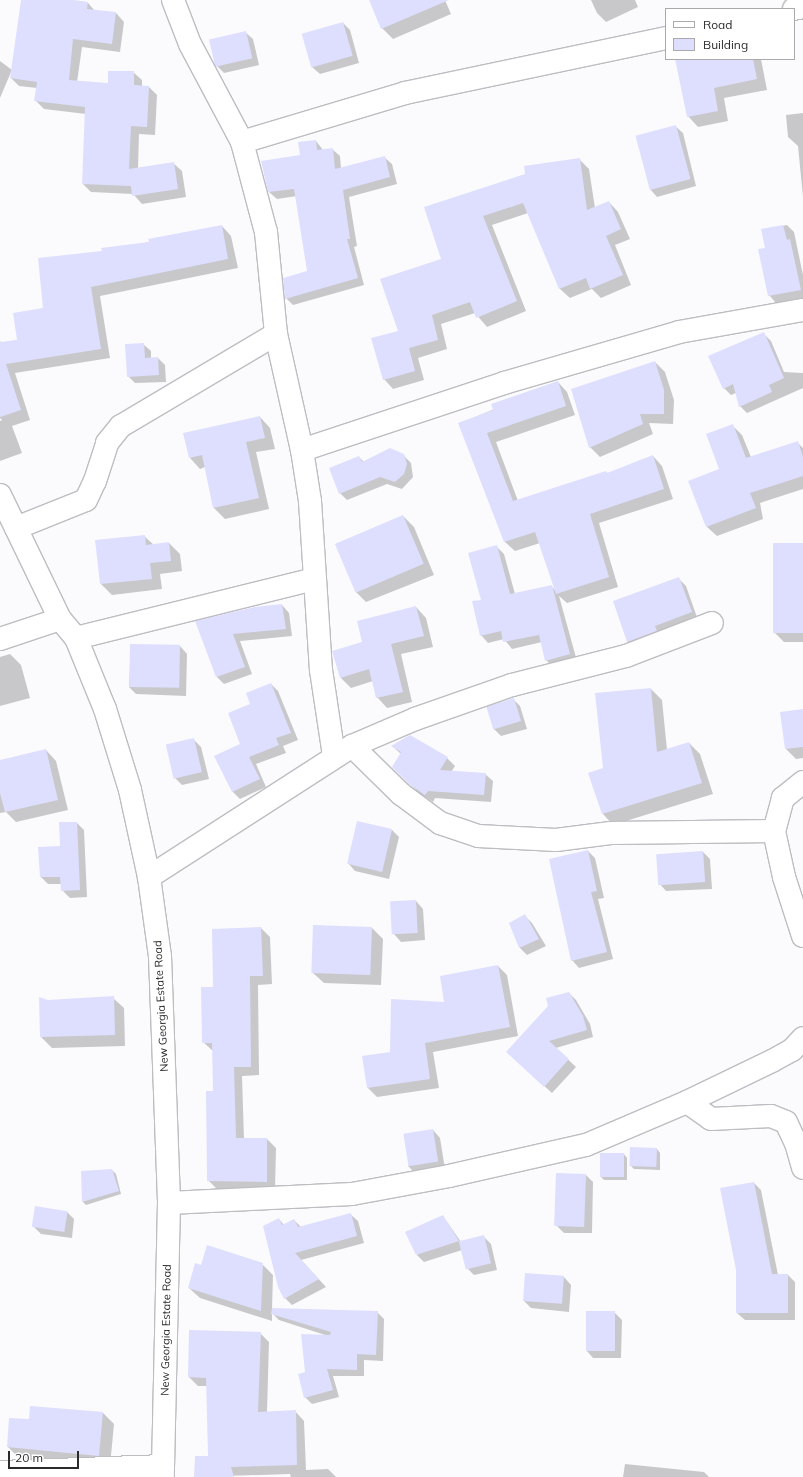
<!DOCTYPE html>
<style>
body{margin:0}
#map{position:relative;width:803px;height:1477px;overflow:hidden;background:#fbfbfe;font-family:Mulish,sans-serif}
div>[style]{position:absolute}
.shadow>*{inset:0;background:#0003}
.building>*{inset:0;background:#dedffe;transform-origin:0 0}
.roads{filter:drop-shadow(1px 0 #bdbdc2) drop-shadow(-1px 0 #bdbdc2) drop-shadow(0 1px #bdbdc2) drop-shadow(0 -1px #bdbdc2)}
.minor>*{height:22px;margin:-11px;padding:0 11px;transform-origin:11px;border-radius:11px;background:#fff}
span{translate:-50% -50%;white-space:nowrap;text-align:center;line-height:1.15;-webkit-text-stroke:3px #fff;paint-order:stroke}
.street-label{font-size:11px;color:#2a2a2c}
.legend{position:absolute;left:665px;top:8px;width:130px;height:52px;box-sizing:border-box;background:#fff;border:1px solid #aaaaab;margin:0;padding:5px 7px;list-style:none;font-size:12px;color:#2a2a2c}
.legend li{display:flex;align-items:center;gap:8px;height:20px}
.legend b{width:20px;border:1px solid #aaaaab}
.scale{position:absolute;left:8px;top:1451px;width:71px;height:18px;box-sizing:border-box;border:2px solid #2a2a2c;border-top:0;padding-left:5px;font-size:12px;line-height:14px;white-space:nowrap;color:#2a2a2c;-webkit-text-stroke:3px #fff;paint-order:stroke}
</style>
<div id="map">
<div class="shadow">
<i style="clip-path:polygon(22px 0,88px 3px,95px 11px,116px 13px,124px 22px,120px 52px,82px 47px,77px 82px,109px 84px,133px 72px,142px 80px,142px 86px,149px 87px,157px 95px,155px 135px,139px 134px,138px 168px,173px 163px,182px 171px,186px 197px,142px 204px,133px 194px,91px 192px,83px 184px,86px 114px,44px 109px,36px 101px,37px 88px,19px 86px,11px 78px,11px 72px,0 98px,0 61px,12px 70px)"></i>
<i style="clip-path:polygon(370px 0,445px 0,451px 14px,393px 39px,382px 28px)"></i>
<i style="clip-path:polygon(591px 0,635px 0,638px 7px,606px 22px,597px 13px)"></i>
<i style="clip-path:polygon(343px 23px,350px 30px,359px 63px,320px 74px,312px 67px)"></i>
<i style="clip-path:polygon(245px 32px,253px 39px,259px 65px,224px 73px,217px 66px)"></i>
<i style="clip-path:polygon(686px 59px,761px 59px,767px 90px,724px 98px,728px 121px,698px 127px,688px 116px)"></i>
<i style="clip-path:polygon(803px 113px,803px 197px,798px 146px,788px 137px,786px 115px)"></i>
<i style="clip-path:polygon(675px 126px,683px 133px,696px 186px,657px 197px,650px 189px)"></i>
<i style="clip-path:polygon(316px 141px,323px 150px,332px 149px,340px 156px,341px 168px,384px 157px,392px 164px,397px 184px,349px 197px,357px 246px,354px 247px,364px 285px,293px 305px,286px 298px,309px 272px,297px 196px,277px 199px,269px 192px)"></i>
<i style="clip-path:polygon(579px 159px,589px 169px,595px 208px,609px 202px,618px 212px,630px 239px,615px 245px,631px 285px,601px 298px,592px 289px,570px 298px,560px 289px,528px 213px,492px 225px,526px 311px,487px 327px,475px 313px,441px 324px,447px 349px,418px 358px,424px 380px,393px 389px,384px 379px,399px 332px,442px 259px,425px 208px)"></i>
<i style="clip-path:polygon(787px 225px,794px 232px,803px 275px,803px 298px,776px 303px,769px 295px,766px 248px,762px 230px)"></i>
<i style="clip-path:polygon(222px 226px,231px 236px,238px 268px,100px 296px,110px 358px,15px 373px,30px 420px,12px 426px,22px 453px,0 461px,0 421px,2px 420px,0 418px,0 341px,2px 343px,18px 340px,103px 252px)"></i>
<i style="clip-path:polygon(764px 334px,771px 341px,784px 372px,803px 373px,803px 388px,747px 413px,740px 406px,736px 393px,731px 395px,724px 388px)"></i>
<i style="clip-path:polygon(143px 344px,151px 351px,151px 358px,158px 358px,165px 365px,166px 382px,135px 383px,128px 376px)"></i>
<i style="clip-path:polygon(655px 362px,665px 372px,674px 400px,673px 424px,649px 423px,653px 434px,600px 457px,590px 447px)"></i>
<i style="clip-path:polygon(558px 382px,567px 392px,575px 415px,496px 442px,518px 501px,606px 472px,608px 474px,653px 456px,662px 466px,673px 499px,599px 523px,618px 587px,567px 603px,559px 596px,577px 661px,554px 668px,546px 660px,542px 642px,512px 649px,504px 639px,488px 643px,481px 635px,483px 600px,496px 546px,504px 554px,515px 594px,551px 586px,556px 591px,540px 543px,515px 551px,505px 542px,459px 424px)"></i>
<i style="clip-path:polygon(260px 417px,270px 428px,275px 449px,256px 452px,269px 509px,225px 519px,214px 508px,205px 467px,200px 469px,190px 458px)"></i>
<i style="clip-path:polygon(732px 425px,742px 435px,751px 457px,798px 443px,803px 448px,803px 489px,760px 503px,763px 519px,717px 536px,707px 527px)"></i>
<i style="clip-path:polygon(403px 455px,411px 463px,413px 477px,402px 489px,387px 484px,347px 500px,340px 493px,359px 457px,364px 462px)"></i>
<i style="clip-path:polygon(403px 516px,414px 527px,434px 575px,366px 602px,355px 591px)"></i>
<i style="clip-path:polygon(144px 536px,154px 545px,169px 543px,180px 554px,182px 571px,160px 574px,162px 589px,112px 595px,101px 584px,96px 541px)"></i>
<i style="clip-path:polygon(803px 544px,803px 642px,784px 642px,775px 633px)"></i>
<i style="clip-path:polygon(679px 579px,686px 586px,698px 620px,635px 649px,628px 642px,614px 602px)"></i>
<i style="clip-path:polygon(282px 605px,289px 613px,292px 636px,240px 641px,252px 674px,224px 684px,217px 677px,197px 622px)"></i>
<i style="clip-path:polygon(416px 607px,426px 618px,433px 647px,401px 654px,412px 702px,387px 708px,377px 697px,373px 681px,351px 688px,341px 678px,334px 652px,363px 642px)"></i>
<i style="clip-path:polygon(131px 645px,180px 646px,187px 654px,186px 696px,136px 694px,129px 687px)"></i>
<i style="clip-path:polygon(10px 654px,21px 665px,30px 698px,0 706px,0 657px)"></i>
<i style="clip-path:polygon(271px 684px,278px 691px,298px 740px,283px 746px,286px 753px,256px 764px,266px 787px,240px 799px,233px 792px,215px 756px,241px 744px,252px 705px)"></i>
<i style="clip-path:polygon(651px 689px,662px 700px,667px 750px,689px 743px,700px 754px,713px 794px,613px 825px,603px 814px,590px 773px,604px 769px)"></i>
<i style="clip-path:polygon(513px 699px,520px 706px,527px 729px,501px 736px,494px 729px)"></i>
<i style="clip-path:polygon(803px 710px,803px 758px,796px 759px,786px 749px)"></i>
<i style="clip-path:polygon(410px 736px,447px 758px,455px 766px,451px 772px,485px 774px,493px 781px,491px 802px,435px 798px,433px 802px,418px 792px,393px 767px,401px 754px,392px 746px)"></i>
<i style="clip-path:polygon(193px 739px,201px 747px,209px 779px,182px 785px,175px 778px,167px 746px)"></i>
<i style="clip-path:polygon(46px 750px,56px 761px,68px 810px,16px 822px,6px 812px,0 813px,0 761px)"></i>
<i style="clip-path:polygon(77px 823px,84px 830px,87px 897px,70px 898px,62px 890px,62px 884px,48px 884px,41px 877px)"></i>
<i style="clip-path:polygon(392px 830px,399px 837px,389px 879px,355px 871px,348px 863px)"></i>
<i style="clip-path:polygon(588px 851px,595px 858px,604px 898px,598px 899px,613px 959px,579px 968px,572px 960px)"></i>
<i style="clip-path:polygon(703px 852px,710px 859px,712px 889px,666px 891px,659px 883px)"></i>
<i style="clip-path:polygon(416px 901px,423px 909px,425px 940px,401px 942px,394px 934px)"></i>
<i style="clip-path:polygon(525px 916px,532px 923px,546px 946px,527px 955px,520px 948px,511px 923px)"></i>
<i style="clip-path:polygon(261px 928px,270px 937px,272px 984px,258px 985px,259px 1075px,242px 1076px,244px 1139px,267px 1139px,276px 1148px,275px 1190px,217px 1189px,208px 1180px,214px 1092px,213px 1051px,203px 1042px,214px 988px,213px 930px)"></i>
<i style="clip-path:polygon(372px 928px,383px 939px,381px 985px,324px 983px,313px 973px)"></i>
<i style="clip-path:polygon(498px 966px,507px 975px,518px 1036px,433px 1052px,439px 1088px,377px 1097px,368px 1088px,363px 1057px,391px 1053px,446px 1003px)"></i>
<i style="clip-path:polygon(569px 993px,576px 1000px,590px 1024px,593px 1037px,556px 1048px,576px 1067px,552px 1093px,518px 1062px)"></i>
<i style="clip-path:polygon(113px 998px,124px 1008px,125px 1046px,52px 1048px,41px 1037px)"></i>
<i style="clip-path:polygon(433px 1130px,440px 1138px,445px 1169px,416px 1174px,408px 1166px)"></i>
<i style="clip-path:polygon(657px 1149px,660px 1153px,660px 1170px,634px 1169px,631px 1166px)"></i>
<i style="clip-path:polygon(624px 1154px,627px 1158px,627px 1180px,604px 1180px,601px 1177px)"></i>
<i style="clip-path:polygon(112px 1170px,116px 1174px,121px 1194px,86px 1205px,83px 1202px,82px 1172px)"></i>
<i style="clip-path:polygon(586px 1175px,593px 1182px,592px 1233px,564px 1233px,557px 1226px)"></i>
<i style="clip-path:polygon(754px 1183px,761px 1190px,778px 1275px,788px 1275px,795px 1282px,795px 1320px,745px 1320px,737px 1313px)"></i>
<i style="clip-path:polygon(67px 1212px,74px 1219px,72px 1238px,41px 1234px,34px 1227px)"></i>
<i style="clip-path:polygon(350px 1214px,358px 1221px,364px 1243px,301px 1260px,326px 1287px,292px 1305px,285px 1298px,279px 1219px,284px 1225px,294px 1220px,301px 1227px)"></i>
<i style="clip-path:polygon(443px 1216px,461px 1242px,483px 1236px,491px 1244px,497px 1270px,474px 1275px,467px 1268px,462px 1250px,424px 1262px,417px 1255px)"></i>
<i style="clip-path:polygon(262px 1264px,273px 1275px,272px 1309px,377px 1312px,384px 1319px,383px 1361px,364px 1360px,364px 1376px,333px 1376px,339px 1397px,312px 1404px,305px 1397px,306px 1373px,325px 1335px,279px 1320px,272px 1313px,272px 1321px,200px 1298px,189px 1288px,202px 1266px)"></i>
<i style="clip-path:polygon(564px 1277px,571px 1285px,569px 1312px,531px 1308px,524px 1301px)"></i>
<i style="clip-path:polygon(614px 1312px,622px 1320px,621px 1358px,593px 1358px,586px 1350px)"></i>
<i style="clip-path:polygon(190px 1331px,260px 1333px,269px 1342px,267px 1412px,295px 1411px,304px 1421px,306px 1470px,328px 1469px,336px 1477px,291px 1477px,290px 1474px,195px 1477px,209px 1457px,208px 1386px,198px 1386px,189px 1377px)"></i>
<i style="clip-path:polygon(103px 1413px,114px 1424px,110px 1466px,19px 1458px,8px 1447px,30px 1420px)"></i>
<i style="clip-path:polygon(625px 1464px,704px 1472px,709px 1477px,623px 1477px)"></i>
</div>
<div class="building">
<i style="clip-path:polygon(21px 0,74px 0,88px 2px,87px 9px,116px 12px,112px 44px,73px 39px,69px 80px,108px 83px,108px 71px,134px 71px,134px 85px,149px 86px,147px 127px,131px 126px,129px 169px,174px 162px,178px 189px,132px 196px,131px 186px,82px 184px,85px 107px,34px 101px,37px 82px,10px 78px)"></i>
<i style="clip-path:polygon(369px 0,449px 0,381px 29px)"></i>
<i style="left:343px;top:22px;width:35px;height:43px;rotate:74deg"></i>
<i style="left:246px;top:31px;width:28px;height:38px;rotate:77deg"></i>
<i style="clip-path:polygon(675px 59px,753px 59px,757px 79px,714px 88px,718px 111px,687px 117px)"></i>
<i style="left:676px;top:125px;width:56px;height:42px;rotate:75deg"></i>
<i style="clip-path:polygon(316px 140px,317px 150px,333px 148px,335px 169px,385px 156px,390px 177px,343px 190px,350px 239px,347px 239px,358px 278px,285px 299px,283px 278px,307px 271px,294px 189px,268px 192px,261px 161px,300px 155px,298px 142px)"></i>
<i style="clip-path:polygon(580px 158px,587px 210px,609px 201px,621px 229px,606px 236px,623px 275px,590px 289px,586px 278px,559px 289px,523px 203px,483px 216px,517px 301px,476px 318px,470px 302px,432px 315px,438px 340px,409px 348px,415px 371px,383px 380px,371px 338px,398px 331px,380px 279px,441px 259px,424px 207px,525px 174px,524px 166px)"></i>
<i style="clip-path:polygon(222px 225px,228px 259px,91px 287px,101px 349px,6px 364px,21px 410px,0 417px,0 342px,17px 340px,13px 313px,43px 308px,38px 258px,102px 251px,101px 248px,149px 242px,148px 239px)"></i>
<i style="clip-path:polygon(783px 225px,787px 240px,790px 239px,801px 290px,768px 296px,758px 249px,765px 248px,761px 229px)"></i>
<i style="clip-path:polygon(764px 332px,784px 378px,769px 385px,772px 392px,739px 407px,733px 384px,723px 389px,708px 356px)"></i>
<i style="clip-path:polygon(144px 343px,145px 358px,158px 357px,159px 375px,127px 377px,125px 344px)"></i>
<i style="clip-path:polygon(655px 361px,664px 390px,664px 414px,640px 414px,643px 424px,589px 448px,571px 389px)"></i>
<i style="clip-path:polygon(558px 381px,566px 406px,487px 433px,513px 501px,606px 471px,607px 473px,653px 455px,664px 489px,590px 514px,609px 577px,556px 594px,535px 532px,504px 542px,458px 423px,493px 410px,491px 404px)"></i>
<i style="clip-path:polygon(260px 416px,265px 438px,246px 442px,259px 498px,213px 508px,202px 455px,189px 458px,183px 433px)"></i>
<i style="clip-path:polygon(733px 424px,746px 458px,798px 441px,803px 457px,803px 476px,750px 493px,756px 508px,706px 527px,688px 481px,719px 469px,706px 434px)"></i>
<i style="clip-path:polygon(390px 448px,404px 454px,407px 464px,404px 474px,395px 482px,380px 477px,339px 494px,329px 468px,359px 456px,362px 462px)"></i>
<i style="left:403px;top:515px;width:53px;height:74px;rotate:67deg"></i>
<i style="clip-path:polygon(145px 535px,146px 545px,169px 542px,171px 561px,150px 563px,152px 579px,100px 584px,95px 540px)"></i>
<i style="left:773px;top:543px;width:30px;height:90px"></i>
<i style="clip-path:polygon(497px 545px,510px 594px,552px 585px,570px 654px,545px 661px,539px 635px,503px 642px,501px 631px,480px 636px,472px 601px,481px 600px,468px 553px)"></i>
<i style="clip-path:polygon(679px 577px,692px 612px,655px 626px,657px 631px,627px 642px,613px 601px)"></i>
<i style="clip-path:polygon(282px 604px,286px 629px,233px 634px,245px 667px,216px 677px,195px 621px,255px 607px)"></i>
<i style="clip-path:polygon(416px 606px,424px 636px,391px 644px,403px 692px,376px 698px,369px 669px,340px 678px,332px 651px,362px 642px,357px 621px)"></i>
<i style="left:130px;top:644px;width:50px;height:43px;rotate:1deg"></i>
<i style="clip-path:polygon(271px 683px,291px 733px,276px 738px,279px 745px,249px 757px,260px 779px,232px 792px,214px 756px,240px 744px,228px 713px,250px 704px,246px 693px)"></i>
<i style="clip-path:polygon(651px 688px,657px 752px,689px 742px,702px 783px,602px 814px,588px 773px,603px 768px,595px 693px)"></i>
<i style="left:514px;top:698px;width:24px;height:29px;rotate:73deg"></i>
<i style="clip-path:polygon(803px 709px,803px 747px,785px 749px,780px 712px)"></i>
<i style="clip-path:polygon(410px 735px,448px 757px,440px 770px,486px 773px,484px 795px,428px 791px,425px 795px,409px 784px,392px 767px,401px 752px,391px 746px)"></i>
<i style="left:194px;top:738px;width:35px;height:29px;rotate:77deg"></i>
<i style="clip-path:polygon(46px 749px,58px 800px,5px 812px,0 793px,0 760px)"></i>
<i style="left:357px;top:821px;width:36px;height:44px;rotate:13deg"></i>
<i style="clip-path:polygon(59px 822px,77px 822px,80px 890px,61px 891px,60px 877px,40px 877px,38px 847px,60px 846px)"></i>
<i style="clip-path:polygon(588px 850px,597px 891px,591px 892px,607px 952px,571px 961px,549px 859px)"></i>
<i style="left:703px;top:851px;width:31px;height:47px;rotate:86deg"></i>
<i style="left:416px;top:900px;width:33px;height:26px;rotate:87deg"></i>
<i style="clip-path:polygon(525px 914px,539px 939px,519px 948px,509px 923px)"></i>
<i style="left:313px;top:925px;width:59px;height:48px;rotate:2deg"></i>
<i style="clip-path:polygon(261px 927px,263px 976px,250px 976px,251px 1067px,234px 1067px,236px 1138px,267px 1138px,267px 1182px,207px 1181px,206px 1091px,213px 1091px,212px 1043px,202px 1043px,201px 987px,213px 987px,212px 929px)"></i>
<i style="clip-path:polygon(498px 965px,510px 1027px,425px 1043px,430px 1079px,367px 1088px,362px 1056px,390px 1052px,391px 999px,444px 1002px,440px 976px)"></i>
<i style="clip-path:polygon(569px 992px,583px 1016px,587px 1030px,549px 1041px,569px 1059px,544px 1087px,506px 1052px,548px 1006px,546px 998px)"></i>
<i style="clip-path:polygon(114px 996px,115px 1035px,40px 1037px,39px 997px,48px 1000px)"></i>
<i style="left:433px;top:1129px;width:33px;height:30px;rotate:81deg"></i>
<i style="left:630px;top:1147px;width:27px;height:19px;rotate:2deg"></i>
<i style="left:600px;top:1153px;width:24px;height:24px"></i>
<i style="clip-path:polygon(112px 1169px,119px 1191px,82px 1202px,81px 1171px)"></i>
<i style="left:556px;top:1173px;width:30px;height:53px;rotate:2deg"></i>
<i style="clip-path:polygon(754px 1182px,772px 1274px,788px 1274px,788px 1313px,736px 1313px,736px 1270px,720px 1188px)"></i>
<i style="left:35px;top:1206px;width:33px;height:21px;rotate:9deg"></i>
<i style="clip-path:polygon(351px 1213px,357px 1236px,295px 1253px,319px 1279px,284px 1299px,278px 1287px,263px 1226px,279px 1218px,282px 1225px,294px 1219px,298px 1227px)"></i>
<i style="clip-path:polygon(443px 1215px,459px 1241px,416px 1255px,405px 1232px)"></i>
<i style="left:484px;top:1235px;width:29px;height:26px;rotate:76deg"></i>
<i style="clip-path:polygon(207px 1245px,263px 1263px,261px 1311px,188px 1288px,195px 1263px,201px 1265px)"></i>
<i style="left:525px;top:1273px;width:39px;height:28px;rotate:4deg"></i>
<i style="clip-path:polygon(272px 1308px,378px 1311px,376px 1355px,357px 1354px,357px 1370px,327px 1369px,333px 1390px,304px 1398px,298px 1374px,305px 1372px,301px 1334px,330px 1335px,331px 1332px,271px 1314px)"></i>
<i style="left:586px;top:1311px;width:29px;height:40px"></i>
<i style="clip-path:polygon(189px 1330px,261px 1332px,258px 1412px,296px 1410px,297px 1465px,231px 1467px,234px 1477px,194px 1477px,195px 1456px,208px 1456px,206px 1378px,188px 1377px)"></i>
<i style="clip-path:polygon(30px 1406px,103px 1412px,99px 1456px,7px 1447px,9px 1418px,29px 1419px)"></i>
</div>
<div class="roads">
<div class="minor">
<i style="left:173px;top:0;width:47px;rotate:68.9deg"></i>
<i style="left:190px;top:44px;width:111px;rotate:62deg"></i>
<i style="left:242px;top:142px;width:93px;rotate:75.1deg"></i>
<i style="left:266px;top:232px;width:102px;rotate:84.4deg"></i>
<i style="left:276px;top:334px;width:119px;rotate:77.4deg"></i>
<i style="left:302px;top:450px;width:52px;rotate:81.1deg"></i>
<i style="left:310px;top:501px;width:169px;rotate:86.3deg"></i>
<i style="left:321px;top:670px;width:87px;rotate:81.4deg"></i>
<i style="left:794px;top:9px;width:9px;rotate:-13deg"></i>
<i style="left:242px;top:142px;width:170px;rotate:-16.7deg"></i>
<i style="left:405px;top:93px;width:267px;rotate:-11.9deg"></i>
<i style="left:302px;top:450px;width:213px;rotate:-18.3deg"></i>
<i style="left:504px;top:383px;width:182px;rotate:-16.2deg"></i>
<i style="left:679px;top:332px;width:126px;rotate:-10.1deg"></i>
<i style="left:0;top:495px;width:138px;rotate:64.2deg"></i>
<i style="left:60px;top:619px;width:25px;rotate:50deg"></i>
<i style="left:76px;top:638px;width:77px;rotate:67.8deg"></i>
<i style="left:105px;top:709px;width:85px;rotate:72.8deg"></i>
<i style="left:130px;top:790px;width:89px;rotate:77.7deg"></i>
<i style="left:149px;top:877px;width:80px;rotate:82.1deg"></i>
<i style="left:160px;top:956px;width:247px;rotate:87.9deg"></i>
<i style="left:169px;top:1203px;width:274px;rotate:91.3deg"></i>
<i style="left:16px;top:528px;width:75px;rotate:-21.8deg"></i>
<i style="left:86px;top:500px;width:21px;rotate:-65deg"></i>
<i style="left:95px;top:481px;width:40px;rotate:-72deg"></i>
<i style="left:107px;top:443px;width:22px;rotate:-51deg"></i>
<i style="left:121px;top:426px;width:180px;rotate:-30.7deg"></i>
<i style="left:76px;top:638px;width:245px;rotate:-13.9deg"></i>
<i style="left:0;top:639px;width:63px;rotate:-18.4deg"></i>
<i style="left:352px;top:746px;width:69px;rotate:44.4deg"></i>
<i style="left:401px;top:794px;width:49px;rotate:36.6deg"></i>
<i style="left:440px;top:823px;width:40px;rotate:18.9deg"></i>
<i style="left:478px;top:836px;width:78px;rotate:2.9deg"></i>
<i style="left:556px;top:840px;width:55px;rotate:-7.3deg"></i>
<i style="left:611px;top:833px;width:163px;rotate:-0.7deg"></i>
<i style="left:803px;top:782px;width:26px;rotate:141deg"></i>
<i style="left:783px;top:798px;width:34px;rotate:105deg"></i>
<i style="left:774px;top:831px;width:47px;rotate:77.7deg"></i>
<i style="left:784px;top:877px;width:62px;rotate:72.1deg"></i>
<i style="left:149px;top:877px;width:242px;rotate:-32.8deg"></i>
<i style="left:352px;top:746px;width:69px;rotate:-23.2deg"></i>
<i style="left:415px;top:719px;width:103px;rotate:-19.3deg"></i>
<i style="left:512px;top:685px;width:118px;rotate:-14.3deg"></i>
<i style="left:626px;top:656px;width:92px;rotate:-21deg"></i>
<i style="left:687px;top:1102px;width:29px;rotate:35deg"></i>
<i style="left:711px;top:1119px;width:60px;rotate:-2.9deg"></i>
<i style="left:771px;top:1116px;width:16px;rotate:22deg"></i>
<i style="left:786px;top:1122px;width:23px;rotate:65deg"></i>
<i style="left:796px;top:1143px;width:26px;rotate:74deg"></i>
<i style="left:169px;top:1203px;width:183px;rotate:-2.8deg"></i>
<i style="left:352px;top:1194px;width:99px;rotate:-10.5deg"></i>
<i style="left:449px;top:1176px;width:140px;rotate:-12.8deg"></i>
<i style="left:586px;top:1145px;width:110px;rotate:-23.1deg"></i>
<i style="left:687px;top:1102px;width:94px;rotate:-25.8deg"></i>
<i style="left:772px;top:1061px;width:23px;rotate:-29deg"></i>
<i style="left:792px;top:1050px;width:16px;rotate:-47deg"></i>
<i style="left:0;top:1472px;width:163px;rotate:-2.1deg"></i>
</div>
</div>
<div class="street-label">
<span style="left:161px;top:1006px;rotate:-93deg">New Georgia Estate Road</span>
<span style="left:166px;top:1330px;rotate:-89deg">New Georgia Estate Road</span>
</div>
<ul class="legend">
<li><b style="height:5px;background:#fff"></b>Road</li>
<li><b style="height:11px;background:#dedffe"></b>Building</li>
</ul>
<div class="scale">20 m</div>
</div>
